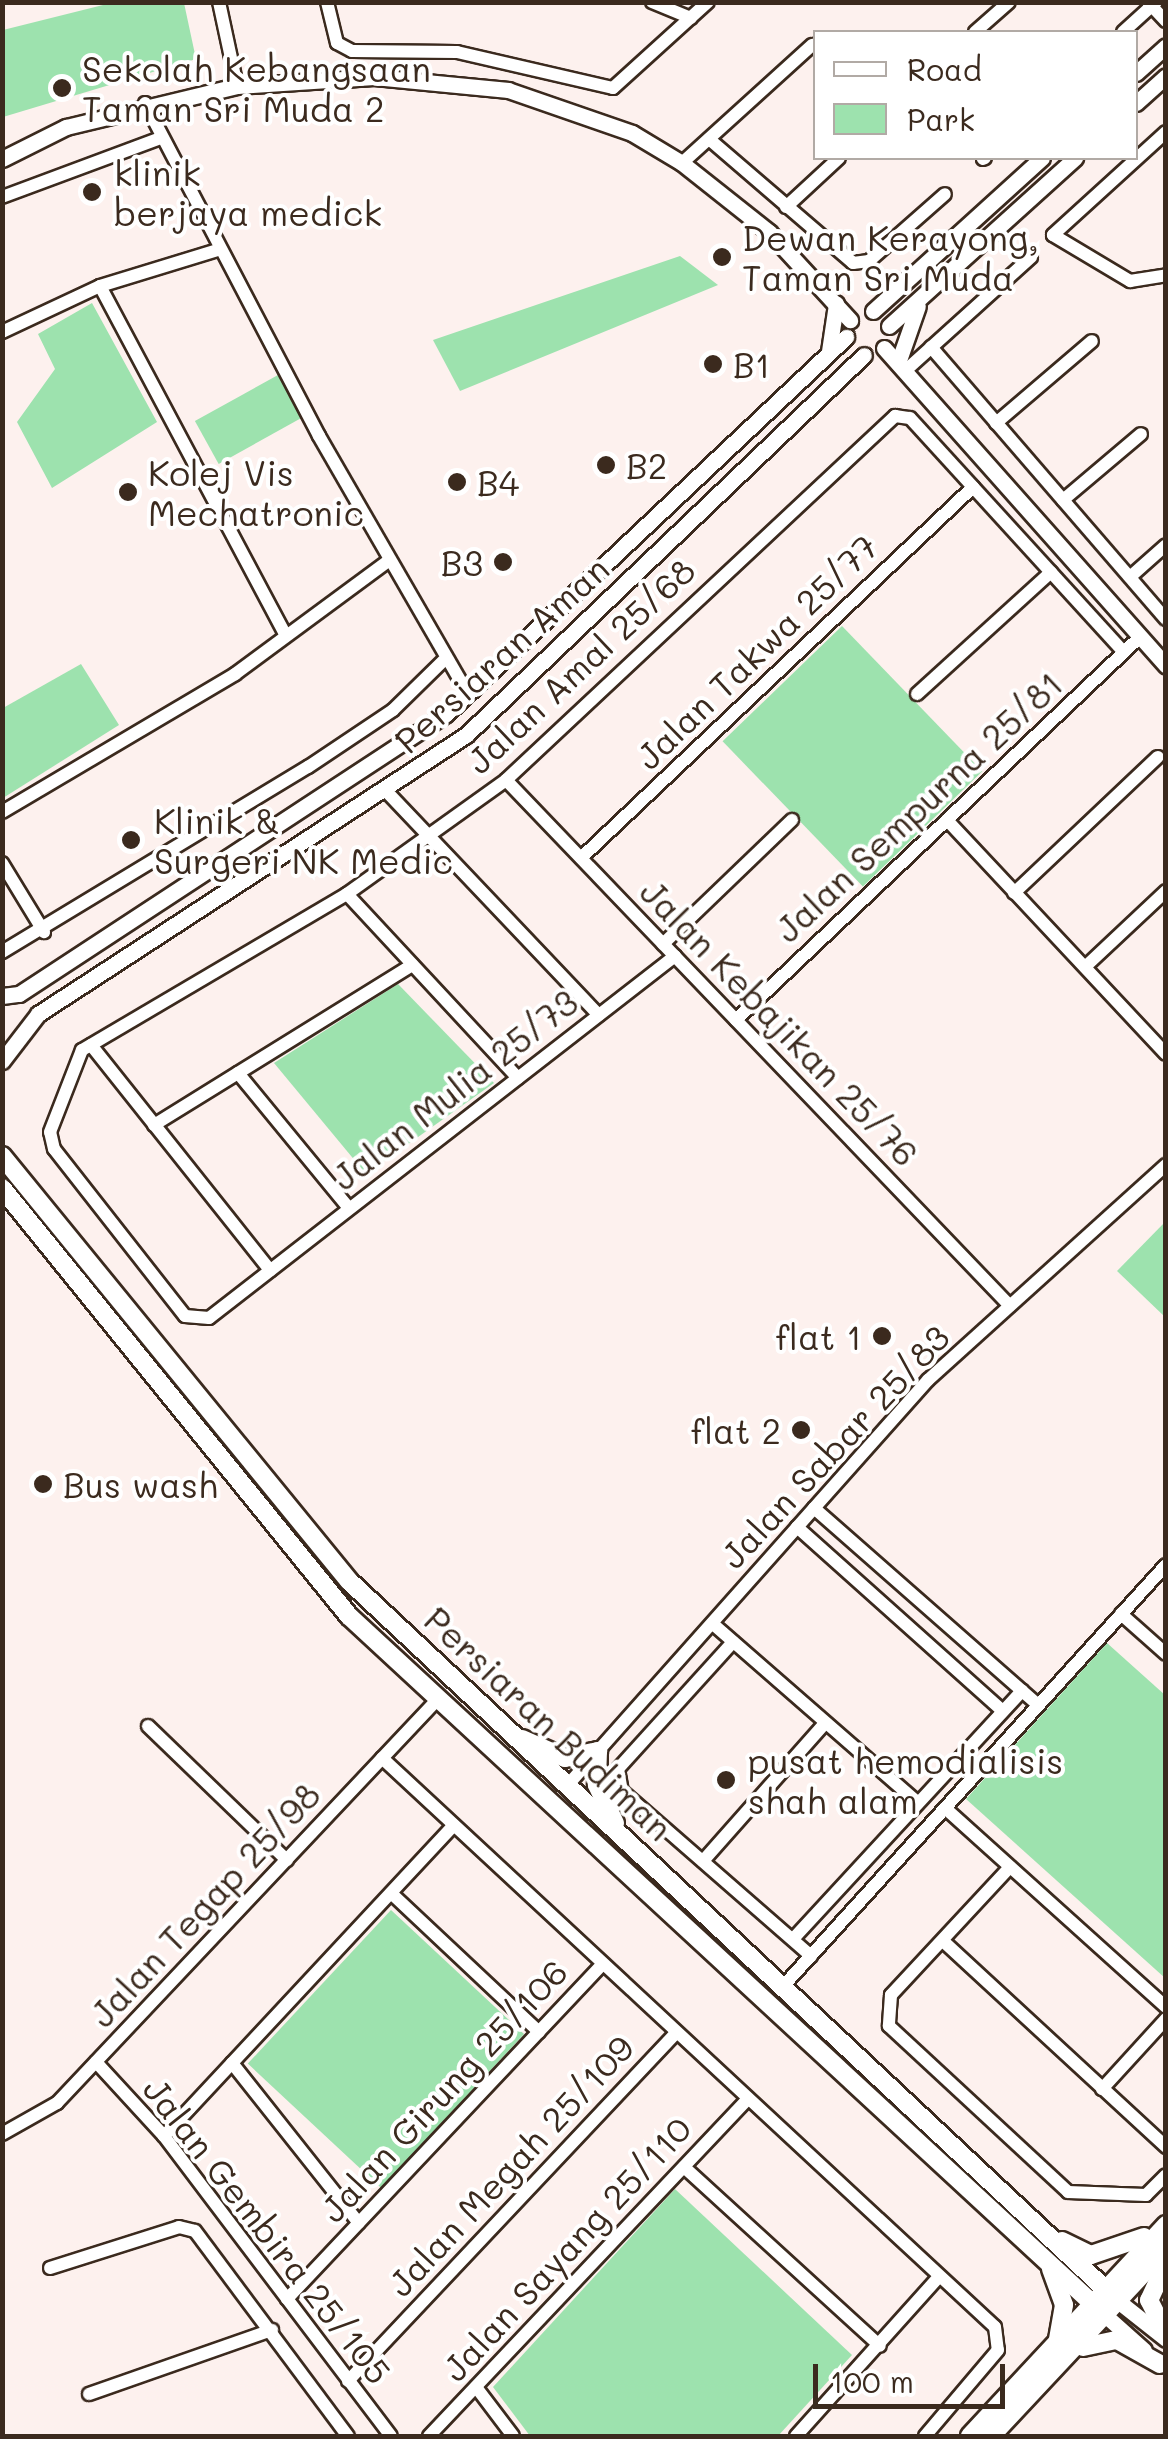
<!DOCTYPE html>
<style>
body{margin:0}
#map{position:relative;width:1168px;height:2439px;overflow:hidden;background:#fdf1ee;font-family:Mali,sans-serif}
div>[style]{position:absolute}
.green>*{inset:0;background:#9de2ae;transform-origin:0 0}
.roads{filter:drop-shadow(2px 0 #3b2a1e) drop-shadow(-2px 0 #3b2a1e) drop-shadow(0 2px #3b2a1e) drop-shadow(0 -2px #3b2a1e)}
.minor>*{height:12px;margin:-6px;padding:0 6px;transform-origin:6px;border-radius:6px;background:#fff}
.tertiary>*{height:15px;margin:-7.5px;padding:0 7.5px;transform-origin:7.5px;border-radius:7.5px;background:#fff}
.secondary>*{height:18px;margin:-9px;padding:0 9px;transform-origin:9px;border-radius:9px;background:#fff}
.dots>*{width:28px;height:28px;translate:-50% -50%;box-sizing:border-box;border:5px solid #fff;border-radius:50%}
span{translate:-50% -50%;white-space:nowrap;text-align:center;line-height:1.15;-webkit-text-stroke:8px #fff;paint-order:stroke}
.poi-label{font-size:35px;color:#3b2a1e}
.left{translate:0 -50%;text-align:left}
.right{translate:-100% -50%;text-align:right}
.street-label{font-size:35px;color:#3b2a1e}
.frame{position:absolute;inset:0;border:5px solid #3b2a1e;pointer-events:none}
.legend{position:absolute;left:813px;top:30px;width:325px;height:130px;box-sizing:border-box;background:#fff;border:2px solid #b1aaa5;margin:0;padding:12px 18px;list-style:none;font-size:30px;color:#3b2a1e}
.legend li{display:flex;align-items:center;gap:20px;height:50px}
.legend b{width:50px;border:2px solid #b1aaa5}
.scale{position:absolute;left:813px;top:2364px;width:192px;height:45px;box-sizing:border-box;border:5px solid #3b2a1e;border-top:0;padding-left:12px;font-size:30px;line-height:35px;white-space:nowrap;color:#3b2a1e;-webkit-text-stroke:8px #fff;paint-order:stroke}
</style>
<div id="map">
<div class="green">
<i style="clip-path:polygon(115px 2px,184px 3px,196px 59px,3px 117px,3px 30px)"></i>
<i style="clip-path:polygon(680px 256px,718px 285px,460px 391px,433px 340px)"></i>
<i style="clip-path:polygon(92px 303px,157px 422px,52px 488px,17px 422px,55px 369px,38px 334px)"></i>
<i style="left:278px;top:375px;width:49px;height:95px;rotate:61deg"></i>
<i style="left:842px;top:626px;width:202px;height:166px;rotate:46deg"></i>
<i style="clip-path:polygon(81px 664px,119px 725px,3px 798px,3px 708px)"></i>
<i style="clip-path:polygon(398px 984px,494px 1083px,366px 1174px,274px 1063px)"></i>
<i style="clip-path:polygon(1165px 1222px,1165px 1317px,1117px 1271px)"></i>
<i style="clip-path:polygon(1107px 1643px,1165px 1695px,1165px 1978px,966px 1799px)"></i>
<i style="left:391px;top:1910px;width:182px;height:210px;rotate:43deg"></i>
<i style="clip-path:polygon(675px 2189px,852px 2355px,778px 2436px,530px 2436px,493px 2387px)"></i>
</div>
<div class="roads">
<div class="minor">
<i style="left:219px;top:2px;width:86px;rotate:77.9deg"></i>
<i style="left:327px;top:2px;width:42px;rotate:76.3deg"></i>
<i style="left:337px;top:43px;width:17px;rotate:28deg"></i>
<i style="left:352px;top:51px;width:105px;rotate:0.5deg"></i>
<i style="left:457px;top:52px;width:160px;rotate:13deg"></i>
<i style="left:613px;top:88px;width:128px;rotate:-42.2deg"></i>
<i style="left:652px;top:2px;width:42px;rotate:22.3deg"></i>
<i style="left:1148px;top:2px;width:26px;rotate:47deg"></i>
<i style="left:975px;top:32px;width:45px;rotate:-41.4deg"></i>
<i style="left:1123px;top:32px;width:45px;rotate:-42.3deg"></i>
<i style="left:145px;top:103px;width:376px;rotate:62.4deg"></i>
<i style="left:319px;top:436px;width:298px;rotate:60deg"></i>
<i style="left:1166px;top:132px;width:153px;rotate:137.7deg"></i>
<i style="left:1053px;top:235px;width:90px;rotate:30.9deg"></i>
<i style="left:1130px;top:281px;width:36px;rotate:-9deg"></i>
<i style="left:709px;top:139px;width:190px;rotate:40.7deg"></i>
<i style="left:853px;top:263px;width:16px;rotate:-7deg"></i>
<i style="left:869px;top:261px;width:101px;rotate:-41.4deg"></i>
<i style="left:983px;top:159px;width:2px;rotate:-27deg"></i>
<i style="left:682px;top:163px;width:176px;rotate:-42.2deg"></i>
<i style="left:2px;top:197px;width:166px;rotate:-20.4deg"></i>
<i style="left:786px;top:207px;width:72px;rotate:-42.8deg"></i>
<i style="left:100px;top:286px;width:396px;rotate:62deg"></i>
<i style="left:2px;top:332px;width:108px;rotate:-25.1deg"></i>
<i style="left:100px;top:286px;width:123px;rotate:-17deg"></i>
<i style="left:931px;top:347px;width:359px;rotate:49.2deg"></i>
<i style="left:905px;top:371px;width:170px;rotate:-42.1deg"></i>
<i style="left:996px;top:423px;width:126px;rotate:-40.5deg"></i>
<i style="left:1063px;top:500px;width:102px;rotate:-40.2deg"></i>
<i style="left:1130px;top:577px;width:48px;rotate:-41.6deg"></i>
<i style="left:917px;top:694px;width:181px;rotate:-42.3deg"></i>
<i style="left:506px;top:780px;width:728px;rotate:46.22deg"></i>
<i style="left:388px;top:793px;width:306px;rotate:46.5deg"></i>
<i style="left:2px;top:812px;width:271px;rotate:-30.6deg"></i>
<i style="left:235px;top:674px;width:190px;rotate:-36.4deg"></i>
<i style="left:947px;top:820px;width:320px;rotate:46.9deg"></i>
<i style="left:581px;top:858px;width:540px;rotate:-43.42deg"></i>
<i style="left:2px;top:863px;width:81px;rotate:58.7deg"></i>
<i style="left:1014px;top:893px;width:198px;rotate:-43.4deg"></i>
<i style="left:347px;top:894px;width:251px;rotate:47.1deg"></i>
<i style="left:663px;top:944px;width:179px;rotate:-43.9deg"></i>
<i style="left:2px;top:952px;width:358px;rotate:-31.2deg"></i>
<i style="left:308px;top:767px;width:102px;rotate:-33.8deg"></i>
<i style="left:393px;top:710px;width:70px;rotate:-44.4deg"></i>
<i style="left:675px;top:956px;width:590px;rotate:142.16deg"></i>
<i style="left:209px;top:1318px;width:24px;rotate:-175deg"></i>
<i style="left:185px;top:1316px;width:212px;rotate:-128.1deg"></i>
<i style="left:54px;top:1149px;width:17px;rotate:-103deg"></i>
<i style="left:50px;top:1132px;width:88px;rotate:-68.7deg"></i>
<i style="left:82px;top:1050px;width:308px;rotate:-30.5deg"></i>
<i style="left:347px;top:894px;width:196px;rotate:-35.6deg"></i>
<i style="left:506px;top:780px;width:533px;rotate:-43.1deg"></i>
<i style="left:895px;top:416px;width:15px;rotate:8deg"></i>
<i style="left:910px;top:418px;width:317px;rotate:47.6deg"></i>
<i style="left:1085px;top:967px;width:111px;rotate:-43.2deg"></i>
<i style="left:736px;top:1020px;width:558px;rotate:-43.48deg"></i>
<i style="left:91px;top:1045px;width:288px;rotate:51.5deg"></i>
<i style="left:238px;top:1073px;width:175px;rotate:50.6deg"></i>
<i style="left:154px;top:1125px;width:304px;rotate:-31.8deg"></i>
<i style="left:814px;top:1508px;width:298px;rotate:41.3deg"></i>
<i style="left:797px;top:1527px;width:276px;rotate:41.8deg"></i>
<i style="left:1121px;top:1614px;width:60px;rotate:41.6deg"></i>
<i style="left:713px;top:1624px;width:272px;rotate:41.1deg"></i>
<i style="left:733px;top:1642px;width:171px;rotate:132.2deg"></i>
<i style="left:618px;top:1769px;width:22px;rotate:80deg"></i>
<i style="left:622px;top:1791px;width:251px;rotate:41.1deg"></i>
<i style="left:148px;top:1726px;width:193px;rotate:44deg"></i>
<i style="left:382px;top:1758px;width:836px;rotate:42.87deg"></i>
<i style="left:995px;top:2327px;width:23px;rotate:83deg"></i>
<i style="left:998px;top:2350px;width:113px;rotate:130.3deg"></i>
<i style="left:566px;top:1787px;width:545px;rotate:-48.35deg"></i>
<i style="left:928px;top:1380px;width:321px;rotate:-42.1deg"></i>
<i style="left:945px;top:1808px;width:297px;rotate:42deg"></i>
<i style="left:703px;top:1861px;width:184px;rotate:-48.5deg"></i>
<i style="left:1010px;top:1867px;width:175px;rotate:132.9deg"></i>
<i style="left:891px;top:1995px;width:31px;rotate:94deg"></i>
<i style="left:889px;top:2026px;width:244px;rotate:42.8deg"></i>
<i style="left:1068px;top:2192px;width:78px;rotate:2.2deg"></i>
<i style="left:1146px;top:2195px;width:28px;rotate:-45deg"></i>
<i style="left:391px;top:1893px;width:203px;rotate:43.2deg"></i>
<i style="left:793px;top:1939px;width:338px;rotate:-47.3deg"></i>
<i style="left:943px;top:1941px;width:304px;rotate:42.7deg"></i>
<i style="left:786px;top:1983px;width:565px;rotate:-47.73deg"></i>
<i style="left:96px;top:2062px;width:100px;rotate:47.4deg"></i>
<i style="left:164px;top:2136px;width:376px;rotate:52.9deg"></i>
<i style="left:232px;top:2063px;width:204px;rotate:51.6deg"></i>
<i style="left:1102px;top:2089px;width:95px;rotate:-47.6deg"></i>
<i style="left:2px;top:2134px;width:63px;rotate:-29.4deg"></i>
<i style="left:57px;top:2103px;width:554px;rotate:-46.68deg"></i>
<i style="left:164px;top:2136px;width:425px;rotate:-47deg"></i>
<i style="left:684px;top:2167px;width:265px;rotate:42.4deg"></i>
<i style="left:50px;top:2268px;width:135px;rotate:-17.6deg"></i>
<i style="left:179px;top:2227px;width:16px;rotate:14deg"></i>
<i style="left:195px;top:2231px;width:256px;rotate:53.3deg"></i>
<i style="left:287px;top:2299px;width:459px;rotate:-46.7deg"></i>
<i style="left:348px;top:2381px;width:477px;rotate:-46.7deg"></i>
<i style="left:476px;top:2387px;width:61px;rotate:52.9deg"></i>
<i style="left:89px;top:2394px;width:194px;rotate:-19.3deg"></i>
<i style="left:429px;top:2436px;width:461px;rotate:-46.6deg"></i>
<i style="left:796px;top:2436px;width:212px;rotate:-48.1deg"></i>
</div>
<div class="tertiary">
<i style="left:1136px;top:73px;width:40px;rotate:-42deg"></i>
<i style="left:1136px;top:103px;width:40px;rotate:-42deg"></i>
<i style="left:2px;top:159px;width:72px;rotate:-26.6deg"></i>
<i style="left:66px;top:127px;width:176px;rotate:-13.5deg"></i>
<i style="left:237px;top:86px;width:137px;rotate:-3.8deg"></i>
<i style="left:374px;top:77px;width:135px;rotate:5.5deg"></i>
<i style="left:508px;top:90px;width:131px;rotate:19.1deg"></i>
<i style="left:632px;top:133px;width:58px;rotate:31deg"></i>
<i style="left:682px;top:163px;width:111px;rotate:38.4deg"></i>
<i style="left:769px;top:232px;width:120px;rotate:47.4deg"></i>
<i style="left:873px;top:311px;width:228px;rotate:-42.2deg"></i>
<i style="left:889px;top:326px;width:251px;rotate:-42.1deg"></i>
<i style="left:884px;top:348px;width:425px;rotate:48.4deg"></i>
<i style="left:829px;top:351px;width:48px;rotate:-81.5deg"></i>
<i style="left:898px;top:363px;width:60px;rotate:-70.7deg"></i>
<i style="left:2px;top:996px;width:17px;rotate:-7deg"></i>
<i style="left:19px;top:994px;width:511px;rotate:-33.25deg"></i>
<i style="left:446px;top:714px;width:550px;rotate:-43.3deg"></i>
<i style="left:2px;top:1061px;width:59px;rotate:-52.5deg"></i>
<i style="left:38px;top:1014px;width:511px;rotate:-33.1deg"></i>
<i style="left:466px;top:735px;width:550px;rotate:-43.67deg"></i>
<i style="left:1118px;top:2301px;width:61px;rotate:38.4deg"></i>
<i style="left:1106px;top:2316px;width:51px;rotate:41.8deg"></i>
</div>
<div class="secondary">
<i style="left:2px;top:1156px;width:549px;rotate:50.77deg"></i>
<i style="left:349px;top:1581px;width:1053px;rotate:43.12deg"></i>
<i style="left:2px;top:1188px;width:551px;rotate:50.97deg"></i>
<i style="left:349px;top:1616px;width:1031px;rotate:42.76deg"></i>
<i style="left:522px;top:1739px;width:47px;rotate:23.8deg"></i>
<i style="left:565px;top:1758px;width:34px;rotate:-12deg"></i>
<i style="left:598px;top:1751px;width:34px;rotate:92deg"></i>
<i style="left:597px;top:1785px;width:42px;rotate:64.7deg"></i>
<i style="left:1062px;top:2241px;width:32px;rotate:26deg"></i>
<i style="left:1091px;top:2255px;width:56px;rotate:-18.8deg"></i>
<i style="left:1166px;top:2264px;width:40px;rotate:115deg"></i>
<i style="left:1149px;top:2300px;width:37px;rotate:63deg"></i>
<i style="left:1051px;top:2269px;width:38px;rotate:70deg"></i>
<i style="left:1064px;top:2305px;width:36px;rotate:100deg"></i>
<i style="left:1083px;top:2347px;width:35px;rotate:-12deg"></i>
<i style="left:1117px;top:2340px;width:49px;rotate:29.2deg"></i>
<i style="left:970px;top:2436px;width:288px;rotate:-47.1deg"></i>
<i style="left:991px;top:2436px;width:256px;rotate:-46.9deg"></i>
</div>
</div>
<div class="dots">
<i style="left:62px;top:88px;background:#3b2a1e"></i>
<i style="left:92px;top:192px;background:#3b2a1e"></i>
<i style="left:722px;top:257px;background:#3b2a1e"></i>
<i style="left:713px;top:364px;background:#3b2a1e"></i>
<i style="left:606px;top:465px;background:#3b2a1e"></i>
<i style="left:457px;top:482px;background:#3b2a1e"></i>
<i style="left:128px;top:492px;background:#3b2a1e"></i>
<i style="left:503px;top:562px;background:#3b2a1e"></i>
<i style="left:131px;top:840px;background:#3b2a1e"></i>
<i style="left:882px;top:1336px;background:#3b2a1e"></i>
<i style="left:801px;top:1430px;background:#3b2a1e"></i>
<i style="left:43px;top:1484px;background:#3b2a1e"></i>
<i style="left:726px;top:1780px;background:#3b2a1e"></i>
</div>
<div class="poi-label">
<span class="left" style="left:82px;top:88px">Sekolah Kebangsaan<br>Taman Sri Muda 2</span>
<span class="left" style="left:114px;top:192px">klinik<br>berjaya medick</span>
<span class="left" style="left:742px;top:257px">Dewan Kerayong,<br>Taman Sri Muda</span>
<span class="left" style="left:733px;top:364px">B1</span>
<span class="left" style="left:626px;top:465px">B2</span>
<span class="left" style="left:148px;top:492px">Kolej Vis<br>Mechatronic</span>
<span class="left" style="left:477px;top:482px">B4</span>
<span class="right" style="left:483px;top:562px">B3</span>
<span class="left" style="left:154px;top:840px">Klinik &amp;<br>Surgeri NK Medic</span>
<span class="right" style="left:862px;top:1336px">flat 1</span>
<span class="right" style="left:781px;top:1430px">flat 2</span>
<span class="left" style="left:63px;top:1484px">Bus wash</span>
<span class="left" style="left:748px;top:1780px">pusat hemodialisis<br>shah alam</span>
</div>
<div class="street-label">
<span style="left:756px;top:651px;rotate:-44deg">Jalan Takwa 25/77</span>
<span style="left:501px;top:654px;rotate:-42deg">Persiaran Aman</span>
<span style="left:580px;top:665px;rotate:-43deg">Jalan Amal 25/68</span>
<span style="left:918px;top:806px;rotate:-43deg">Jalan Sempurna 25/81</span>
<span style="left:780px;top:1022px;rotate:46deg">Jalan Kebajikan 25/76</span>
<span style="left:454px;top:1089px;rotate:-38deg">Jalan Mulia 25/73</span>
<span style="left:834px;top:1446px;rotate:-47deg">Jalan Sabar 25/83</span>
<span style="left:549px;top:1723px;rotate:43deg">Persiaran Budiman</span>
<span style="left:204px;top:1904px;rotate:-47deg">Jalan Tegap 25/98</span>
<span style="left:443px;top:2090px;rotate:-47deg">Jalan Girung 25/106</span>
<span style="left:510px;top:2165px;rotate:-47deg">Jalan Megah 25/109</span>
<span style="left:268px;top:2230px;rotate:52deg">Jalan Gembira 25/105</span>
<span style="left:566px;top:2248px;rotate:-47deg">Jalan Sayang 25/110</span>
</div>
<div class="frame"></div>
<ul class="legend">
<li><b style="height:12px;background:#fff"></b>Road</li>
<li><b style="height:28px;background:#9de2ae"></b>Park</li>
</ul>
<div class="scale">100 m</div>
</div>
